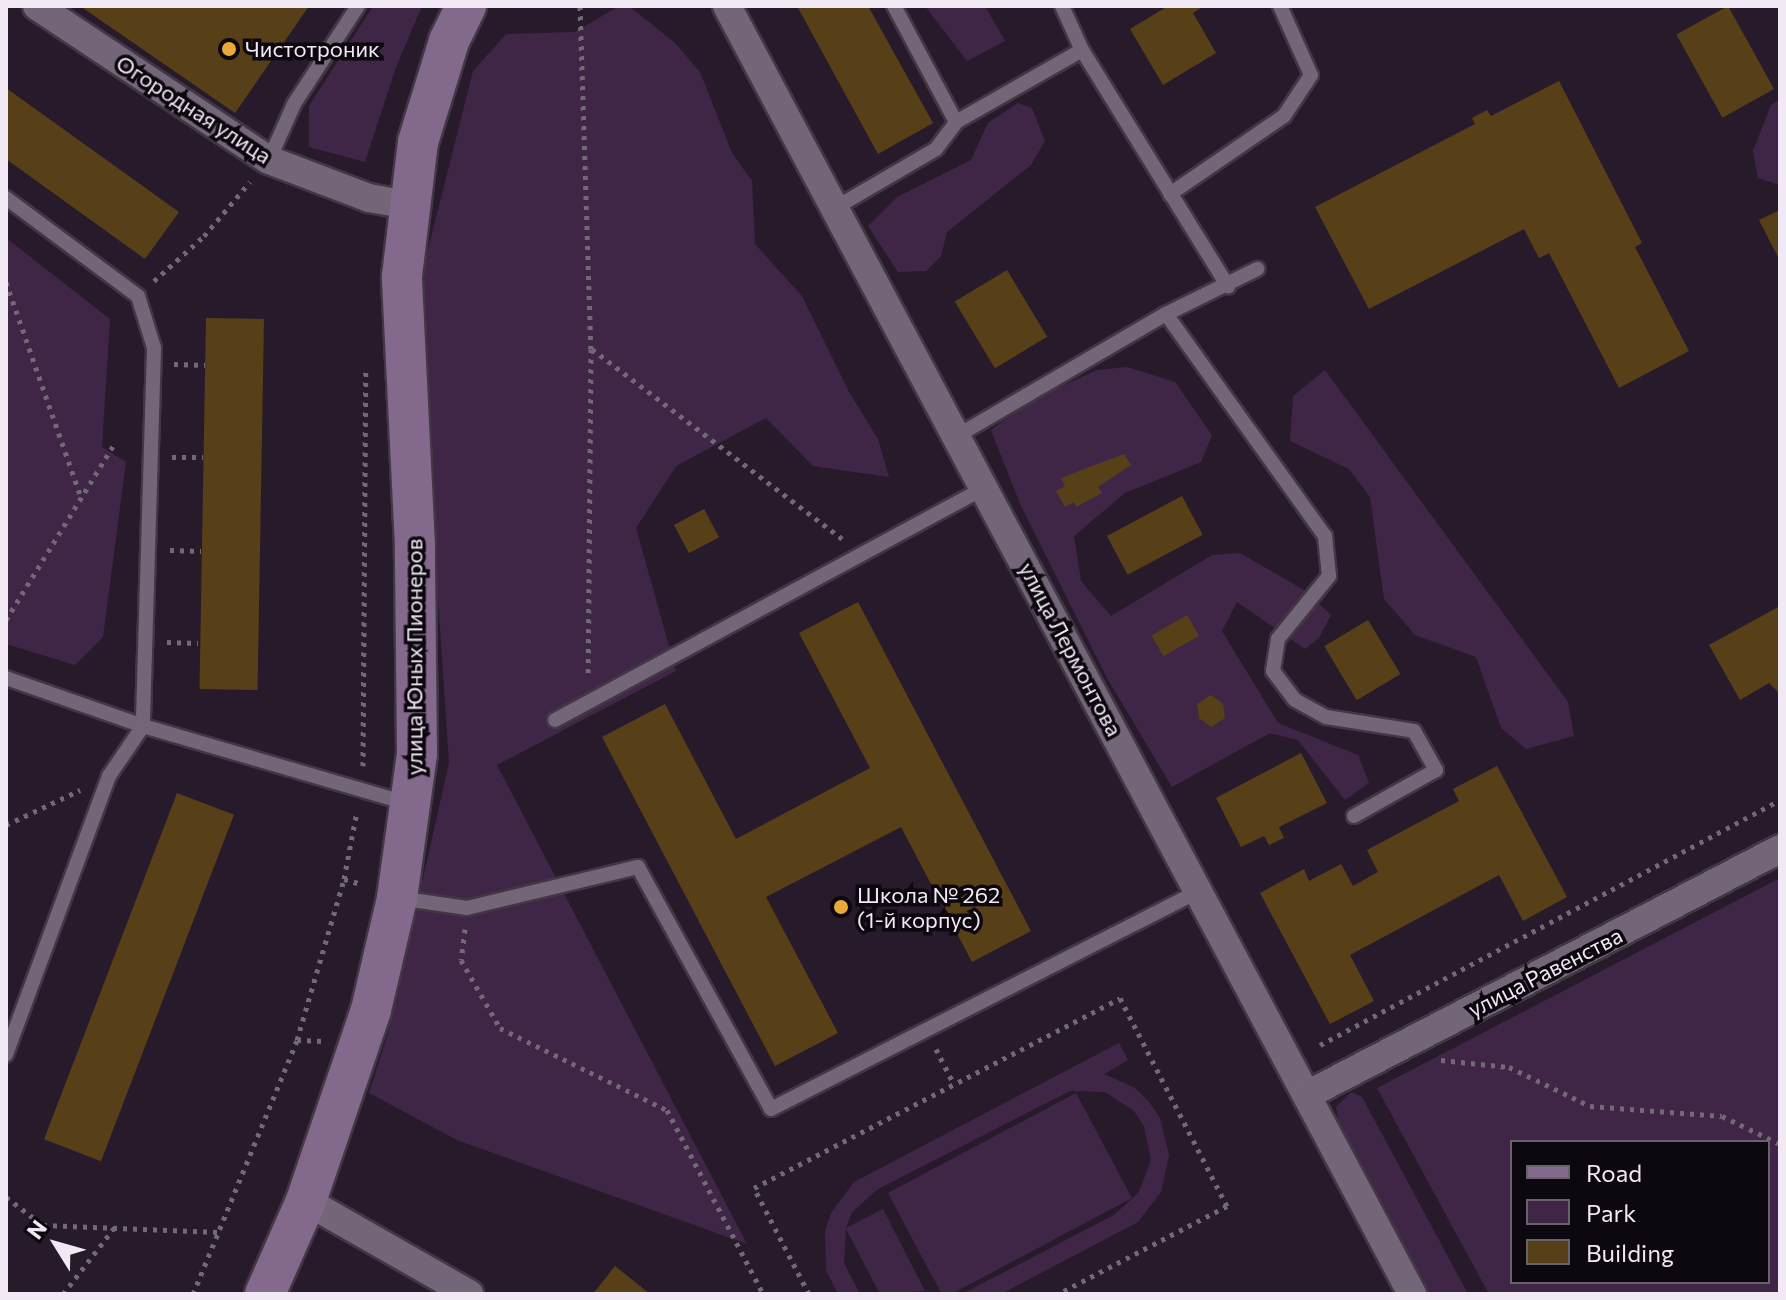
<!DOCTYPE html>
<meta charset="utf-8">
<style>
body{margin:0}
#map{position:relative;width:1786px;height:1300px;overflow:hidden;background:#271b2b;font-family:Commissioner,sans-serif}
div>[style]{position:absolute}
.green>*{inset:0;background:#3f2647;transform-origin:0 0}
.building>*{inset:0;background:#574018;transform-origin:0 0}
.path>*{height:5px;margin-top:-2.5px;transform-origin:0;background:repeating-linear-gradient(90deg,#726876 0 4px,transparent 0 10px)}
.roads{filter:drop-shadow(2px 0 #423744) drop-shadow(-2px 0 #423744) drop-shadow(0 2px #423744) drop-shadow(0 -2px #423744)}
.service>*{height:14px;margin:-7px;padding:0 7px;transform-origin:7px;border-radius:7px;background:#746679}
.minor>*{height:28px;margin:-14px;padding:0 14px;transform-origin:14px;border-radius:14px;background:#746679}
.secondary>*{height:40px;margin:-20px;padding:0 20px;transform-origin:20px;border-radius:20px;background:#83698b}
.dots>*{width:22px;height:22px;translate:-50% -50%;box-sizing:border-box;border:4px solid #0d080f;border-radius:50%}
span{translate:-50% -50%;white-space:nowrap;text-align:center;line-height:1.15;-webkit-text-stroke:7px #0d080f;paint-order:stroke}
.poi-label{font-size:22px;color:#f1e9f4}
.left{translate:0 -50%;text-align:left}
.street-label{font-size:22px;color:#f1e9f4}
.frame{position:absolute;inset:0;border:8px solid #f1e9f4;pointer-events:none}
.legend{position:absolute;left:1510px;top:1140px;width:260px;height:144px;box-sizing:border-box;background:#0d080f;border:2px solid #68626b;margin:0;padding:10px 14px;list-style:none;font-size:24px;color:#f1e9f4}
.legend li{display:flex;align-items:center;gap:16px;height:40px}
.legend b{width:40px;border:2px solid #68626b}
.north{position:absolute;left:16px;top:1204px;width:80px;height:80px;-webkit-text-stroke:6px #0d080f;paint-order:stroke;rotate:307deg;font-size:22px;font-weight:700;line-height:32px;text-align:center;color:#f1e9f4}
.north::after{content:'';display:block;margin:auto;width:28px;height:36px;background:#f1e9f4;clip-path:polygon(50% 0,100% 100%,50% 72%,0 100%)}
</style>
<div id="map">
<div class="green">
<i style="clip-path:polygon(373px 6px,422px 6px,396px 67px,365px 162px,309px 147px,309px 106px)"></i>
<i style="clip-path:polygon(619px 6px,629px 6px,675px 43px,700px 72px,732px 153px,752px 181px,755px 244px,802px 296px,849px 392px,878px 439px,889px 477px,813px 466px,766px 418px,676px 466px,636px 528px,676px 671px,497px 765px,747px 1244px,457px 1140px,369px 1093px,388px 1033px,449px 763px,424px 386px,423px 269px,473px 71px,506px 34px,575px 32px)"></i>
<i style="clip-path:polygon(925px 6px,985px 6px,1005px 41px,967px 61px)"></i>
<i style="clip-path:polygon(1780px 99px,1780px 185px,1758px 178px,1753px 151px,1771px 105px)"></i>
<i style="clip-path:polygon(1018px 103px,1032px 108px,1045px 141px,1031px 165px,947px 232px,941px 256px,926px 271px,898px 272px,868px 226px,897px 197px,971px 160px,988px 123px)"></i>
<i style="clip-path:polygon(6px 238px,110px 319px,102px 447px,126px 462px,103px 637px,75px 665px,6px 644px)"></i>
<i style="clip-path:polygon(1127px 367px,1175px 382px,1212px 435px,1201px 462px,1125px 493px,1074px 536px,1081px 581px,1111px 616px,1212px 555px,1240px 553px,1304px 590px,1331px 615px,1319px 638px,1305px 649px,1237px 602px,1222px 631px,1278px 723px,1358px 755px,1369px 783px,1345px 800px,1298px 740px,1270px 733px,1172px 787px,1107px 678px,1021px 506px,991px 430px,1032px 400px,1097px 370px)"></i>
<i style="clip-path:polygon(1325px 370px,1568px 702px,1574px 736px,1526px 749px,1501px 728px,1476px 657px,1415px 635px,1384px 599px,1370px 497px,1349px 469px,1290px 441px,1293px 396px)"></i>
<i style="clip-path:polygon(evenodd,1780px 878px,1780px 1294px,1489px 1294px,1377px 1088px,1780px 878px,1768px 1142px,1768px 1282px,1512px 1282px,1512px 1142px,1768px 1142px)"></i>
<i style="clip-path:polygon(1119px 1043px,1128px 1060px,1104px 1074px,1135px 1088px,1149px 1102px,1160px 1118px,1169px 1155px,1161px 1192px,1138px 1222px,1001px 1294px,962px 1294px,1114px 1215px,1139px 1192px,1151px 1160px,1144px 1126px,1134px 1111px,1105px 1092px,1070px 1091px,878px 1189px,852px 1212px,846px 1228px,883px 1209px,925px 1291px,880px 1294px,846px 1229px,844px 1263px,860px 1294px,838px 1294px,826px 1270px,825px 1231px,831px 1213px,854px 1182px)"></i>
<i style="clip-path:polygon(1351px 1092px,1362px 1097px,1468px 1294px,1427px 1294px,1339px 1124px,1336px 1107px)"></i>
<i style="left:1076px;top:1093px;width:119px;height:213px;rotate:62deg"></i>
</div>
<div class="building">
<i style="clip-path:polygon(80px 6px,309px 6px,235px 113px)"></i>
<i style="clip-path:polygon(797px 6px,868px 6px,933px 123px,878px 154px)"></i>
<i style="clip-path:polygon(1168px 6px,1204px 6px,1193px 13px,1216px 53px,1163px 85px,1130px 29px)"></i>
<i style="left:1728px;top:6px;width:95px;height:59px;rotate:61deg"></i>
<i style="clip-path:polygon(1559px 81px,1642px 243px,1635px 247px,1689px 351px,1619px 388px,1549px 253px,1539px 258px,1524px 229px,1369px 309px,1315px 207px,1475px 124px,1472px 118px,1487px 110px,1491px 116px)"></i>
<i style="clip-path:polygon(6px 88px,179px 212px,145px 259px,6px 159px)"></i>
<i style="clip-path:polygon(1780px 210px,1780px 261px,1759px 220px)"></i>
<i style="left:1007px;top:270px;width:78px;height:61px;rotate:59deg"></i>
<i style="left:206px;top:318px;width:58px;height:371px;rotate:1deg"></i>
<i style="clip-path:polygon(1124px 454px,1131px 465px,1098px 487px,1102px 493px,1076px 507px,1074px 502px,1065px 507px,1056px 491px,1065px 486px,1061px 478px)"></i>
<i style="left:1182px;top:496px;width:44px;height:85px;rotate:62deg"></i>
<i style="left:704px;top:509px;width:32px;height:34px;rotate:62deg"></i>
<i style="clip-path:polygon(858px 602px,1031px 931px,972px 962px,901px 827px,766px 897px,838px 1033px,775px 1066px,602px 737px,665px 704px,736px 839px,870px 768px,799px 633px)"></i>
<i style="clip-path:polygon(1780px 606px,1780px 694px,1769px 683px,1740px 700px,1709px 645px)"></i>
<i style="left:1187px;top:615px;width:24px;height:41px;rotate:60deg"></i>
<i style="left:1368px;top:620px;width:63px;height:51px;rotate:59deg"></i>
<i style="clip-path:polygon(1211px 695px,1223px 704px,1225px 718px,1211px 727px,1199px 718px,1197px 704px)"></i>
<i style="clip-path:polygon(1301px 753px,1327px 803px,1279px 827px,1284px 838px,1269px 845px,1264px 836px,1241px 847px,1216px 798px)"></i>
<i style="clip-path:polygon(1497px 766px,1567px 897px,1523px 921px,1499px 875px,1350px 955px,1374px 1001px,1330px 1024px,1260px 893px,1304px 869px,1309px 881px,1341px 864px,1353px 886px,1378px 872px,1367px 850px,1459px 801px,1453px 789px)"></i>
<i style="left:177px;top:793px;width:61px;height:371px;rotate:21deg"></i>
<i style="clip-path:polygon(615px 1266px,650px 1294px,593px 1294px)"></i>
</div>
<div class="path">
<i style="left:580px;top:6px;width:343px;rotate:88.2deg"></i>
<i style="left:591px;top:349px;width:328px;rotate:90.5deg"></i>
<i style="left:154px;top:281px;width:67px;rotate:-42deg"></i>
<i style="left:204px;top:236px;width:71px;rotate:-49.6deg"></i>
<i style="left:6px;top:282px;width:228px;rotate:70.8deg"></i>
<i style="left:592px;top:349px;width:314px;rotate:37.2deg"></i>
<i style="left:174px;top:364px;width:31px;rotate:2deg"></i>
<i style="left:172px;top:457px;width:31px"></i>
<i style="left:170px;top:550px;width:31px;rotate:2deg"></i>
<i style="left:6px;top:620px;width:204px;rotate:-58.4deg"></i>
<i style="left:167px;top:642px;width:31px;rotate:2deg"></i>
<i style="left:363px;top:766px;width:394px;rotate:-89.6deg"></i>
<i style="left:6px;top:825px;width:82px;rotate:-25.3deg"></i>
<i style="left:344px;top:879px;width:19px;rotate:16deg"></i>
<i style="left:465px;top:929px;width:31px;rotate:97deg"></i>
<i style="left:461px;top:960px;width:78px;rotate:60.2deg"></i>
<i style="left:500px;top:1028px;width:186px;rotate:26.2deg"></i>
<i style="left:667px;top:1110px;width:208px;rotate:62.4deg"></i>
<i style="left:297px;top:1040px;width:27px;rotate:2deg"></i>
<i style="left:1320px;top:1045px;width:521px;rotate:-28.04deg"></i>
<i style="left:936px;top:1049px;width:39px;rotate:63deg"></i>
<i style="left:1441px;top:1060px;width:68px;rotate:5.9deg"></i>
<i style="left:1509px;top:1067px;width:90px;rotate:25.7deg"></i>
<i style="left:1590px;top:1106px;width:132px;rotate:4.3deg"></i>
<i style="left:1722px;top:1116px;width:64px;rotate:25.8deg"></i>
<i style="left:6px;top:1197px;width:46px;rotate:37.1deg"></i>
<i style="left:43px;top:1225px;width:175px;rotate:2.3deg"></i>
<i style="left:63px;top:1294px;width:85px;rotate:-52.2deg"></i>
<i style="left:193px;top:1294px;width:274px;rotate:-67.7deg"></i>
<i style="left:297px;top:1040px;width:168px;rotate:-73.7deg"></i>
<i style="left:344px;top:879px;width:69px;rotate:-79.2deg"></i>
<i style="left:809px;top:1294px;width:119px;rotate:-117.4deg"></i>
<i style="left:754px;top:1188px;width:412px;rotate:-27.4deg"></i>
<i style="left:1120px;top:998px;width:234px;rotate:62.8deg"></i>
<i style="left:1227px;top:1206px;width:191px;rotate:152.5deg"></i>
</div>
<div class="roads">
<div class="service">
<i style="left:1062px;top:6px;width:48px;rotate:65.6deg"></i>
<i style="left:1082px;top:50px;width:278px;rotate:58.3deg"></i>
<i style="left:956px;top:122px;width:145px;rotate:-29.7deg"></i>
<i style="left:269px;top:160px;width:61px;rotate:-65.9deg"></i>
<i style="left:294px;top:104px;width:117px;rotate:-56.9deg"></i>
<i style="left:1170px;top:194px;width:138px;rotate:-34.4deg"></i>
<i style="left:1284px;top:116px;width:49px;rotate:-56.6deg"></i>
<i style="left:1311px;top:75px;width:76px;rotate:-114.2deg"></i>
<i style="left:6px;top:198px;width:164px;rotate:36.6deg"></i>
<i style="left:138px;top:296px;width:54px;rotate:72.9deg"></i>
<i style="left:154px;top:348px;width:378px;rotate:91.7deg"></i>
<i style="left:143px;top:726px;width:60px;rotate:124.2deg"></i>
<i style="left:109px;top:776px;width:297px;rotate:110.3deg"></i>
<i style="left:835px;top:208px;width:117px;rotate:-30.3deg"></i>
<i style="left:936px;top:149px;width:34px;rotate:-53deg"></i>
<i style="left:956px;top:122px;width:132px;rotate:-118.1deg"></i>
<i style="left:1166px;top:314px;width:273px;rotate:54.4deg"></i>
<i style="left:1325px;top:536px;width:40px;rotate:84.3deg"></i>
<i style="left:1329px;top:576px;width:81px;rotate:129deg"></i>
<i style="left:1278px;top:639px;width:32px;rotate:99deg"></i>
<i style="left:1273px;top:671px;width:36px;rotate:53deg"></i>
<i style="left:1295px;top:700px;width:35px;rotate:29deg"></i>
<i style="left:1326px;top:717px;width:89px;rotate:9deg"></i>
<i style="left:1414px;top:731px;width:45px;rotate:60.6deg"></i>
<i style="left:1436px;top:770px;width:94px;rotate:150.7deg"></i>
<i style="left:957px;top:436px;width:242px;rotate:-30.3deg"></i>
<i style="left:1166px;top:314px;width:102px;rotate:-26.3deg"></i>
<i style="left:6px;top:678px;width:145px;rotate:19.3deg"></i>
<i style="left:143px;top:726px;width:274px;rotate:16.3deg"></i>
<i style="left:555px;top:720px;width:488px;rotate:-28.4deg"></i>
<i style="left:398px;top:898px;width:70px;rotate:8.2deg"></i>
<i style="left:467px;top:908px;width:176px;rotate:-13.5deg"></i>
<i style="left:638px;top:867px;width:276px;rotate:61.2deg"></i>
<i style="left:771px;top:1109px;width:482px;rotate:-27deg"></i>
</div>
<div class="minor">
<i style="left:37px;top:6px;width:278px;rotate:33.6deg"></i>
<i style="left:269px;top:160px;width:107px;rotate:20.8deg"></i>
<i style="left:369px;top:198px;width:40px;rotate:10deg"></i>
<i style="left:727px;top:6px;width:1459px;rotate:61.99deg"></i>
<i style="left:1309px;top:1094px;width:531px;rotate:-27.48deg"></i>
<i style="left:306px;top:1201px;width:188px;rotate:29.7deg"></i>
</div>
<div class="secondary">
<i style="left:265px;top:1294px;width:102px;rotate:-66.2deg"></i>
<i style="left:306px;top:1201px;width:202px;rotate:-71.2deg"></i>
<i style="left:371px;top:1010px;width:115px;rotate:-76.9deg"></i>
<i style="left:397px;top:898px;width:146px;rotate:-82.1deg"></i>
<i style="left:417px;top:753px;width:207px;rotate:-90.6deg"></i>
<i style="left:415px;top:546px;width:270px;rotate:-92.8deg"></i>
<i style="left:402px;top:276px;width:135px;rotate:-83.2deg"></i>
<i style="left:418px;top:142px;width:106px;rotate:-72.9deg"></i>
<i style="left:449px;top:41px;width:39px;rotate:-64deg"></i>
</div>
</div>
<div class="dots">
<i style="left:229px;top:49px;background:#e8ab37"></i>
<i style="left:841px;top:907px;background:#e8ab37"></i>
</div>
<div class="poi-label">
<span class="left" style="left:245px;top:49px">Чистотроник</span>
<span class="left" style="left:857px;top:907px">Школа № 262<br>(1-й корпус)</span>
</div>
<div class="street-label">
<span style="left:194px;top:109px;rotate:33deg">Огородная улица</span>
<span style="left:1071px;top:649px;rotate:62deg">улица Лермонтова</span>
<span style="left:414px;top:657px;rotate:-90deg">улица Юных Пионеров</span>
<span style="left:1545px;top:972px;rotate:-27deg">улица Равенства</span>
</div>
<div class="frame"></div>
<ul class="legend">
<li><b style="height:10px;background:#83698b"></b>Road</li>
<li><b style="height:22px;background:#3f2647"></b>Park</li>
<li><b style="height:22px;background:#574018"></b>Building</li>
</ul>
<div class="north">N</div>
</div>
